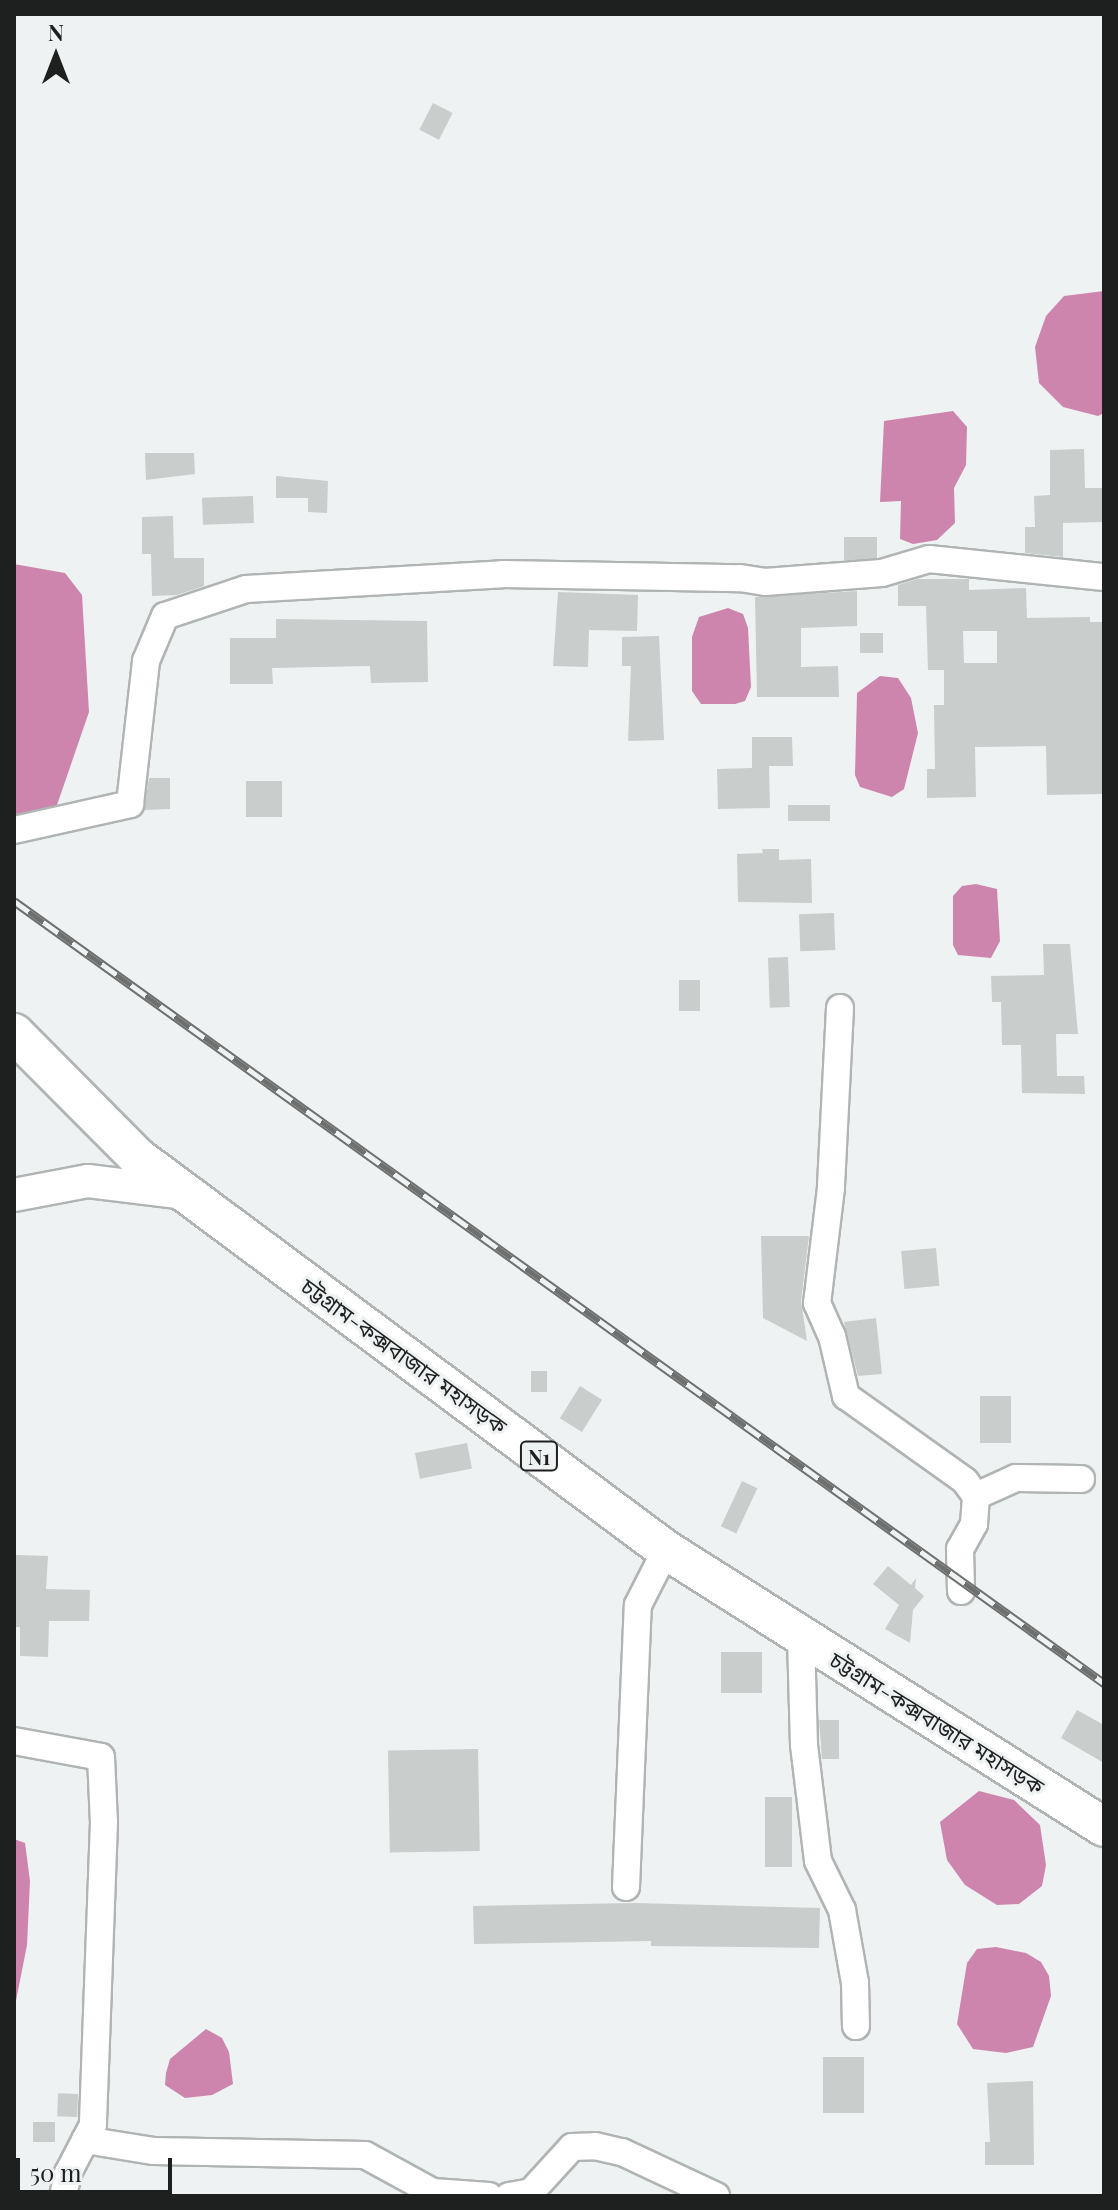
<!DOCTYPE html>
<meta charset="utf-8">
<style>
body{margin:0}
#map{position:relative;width:1118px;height:2210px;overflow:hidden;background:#eef2f2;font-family:"Playfair Display","Noto Sans Bengali",serif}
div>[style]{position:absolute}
.water>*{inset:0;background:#cd85ad}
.building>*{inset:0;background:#c9cdcc;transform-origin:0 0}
.roads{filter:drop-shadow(2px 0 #b0b4b3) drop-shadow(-2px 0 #b0b4b3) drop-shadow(0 2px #b0b4b3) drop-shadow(0 -2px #b0b4b3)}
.minor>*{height:26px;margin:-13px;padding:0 13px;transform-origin:13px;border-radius:13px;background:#fff}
.major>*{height:32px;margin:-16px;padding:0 16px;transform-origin:16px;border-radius:16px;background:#fff}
.highway>*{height:38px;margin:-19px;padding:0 19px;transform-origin:19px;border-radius:19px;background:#fff}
.rail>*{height:9px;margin-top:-4.5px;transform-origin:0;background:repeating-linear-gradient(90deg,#eef2f2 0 18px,#6e7070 0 36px);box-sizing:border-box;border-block:2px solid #6e7070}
span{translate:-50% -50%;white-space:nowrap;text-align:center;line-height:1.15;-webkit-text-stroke:6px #eef2f2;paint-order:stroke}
.shield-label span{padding:2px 6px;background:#eef2f2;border:2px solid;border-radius:6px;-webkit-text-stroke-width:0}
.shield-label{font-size:20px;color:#1e1f1f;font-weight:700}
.street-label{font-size:22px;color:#1e1f1f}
.frame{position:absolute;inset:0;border:16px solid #1e1f1f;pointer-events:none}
.north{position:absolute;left:16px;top:16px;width:80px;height:80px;-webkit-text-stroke:6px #eef2f2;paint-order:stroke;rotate:0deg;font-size:22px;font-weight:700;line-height:32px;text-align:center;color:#1e1f1f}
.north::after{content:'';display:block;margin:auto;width:28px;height:36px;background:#1e1f1f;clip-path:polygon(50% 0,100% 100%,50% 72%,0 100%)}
.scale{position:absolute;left:16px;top:2158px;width:156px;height:36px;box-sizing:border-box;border:4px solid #1e1f1f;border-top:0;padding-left:10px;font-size:24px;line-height:28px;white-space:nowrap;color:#1e1f1f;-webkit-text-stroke:6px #eef2f2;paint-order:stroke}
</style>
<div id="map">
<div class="water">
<i style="clip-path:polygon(1104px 291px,1104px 413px,1098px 416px,1063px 407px,1039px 383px,1035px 347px,1046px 316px,1064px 296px)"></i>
<i style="clip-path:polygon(953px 411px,967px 427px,966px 465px,954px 488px,955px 523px,937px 540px,913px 544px,900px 539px,901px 501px,880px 502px,884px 421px)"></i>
<i style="clip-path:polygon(14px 564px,65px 573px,82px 595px,89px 712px,57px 805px,29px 825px,14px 827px)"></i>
<i style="clip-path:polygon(728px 608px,743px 614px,748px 628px,751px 687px,745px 701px,735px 704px,701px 704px,692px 691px,692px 637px,699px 617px)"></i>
<i style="clip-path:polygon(880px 676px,898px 678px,911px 698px,918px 733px,904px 789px,892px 797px,860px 787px,855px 775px,857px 693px)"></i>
<i style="clip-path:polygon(976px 884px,997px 889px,1000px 941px,991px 958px,958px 955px,953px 945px,953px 896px,962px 886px)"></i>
<i style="clip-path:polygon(979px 1791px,1014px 1800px,1040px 1825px,1046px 1865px,1042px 1886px,1019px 1904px,997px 1905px,965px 1885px,947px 1860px,940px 1822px)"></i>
<i style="clip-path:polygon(14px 1839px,25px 1843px,30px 1881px,27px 1945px,14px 2011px)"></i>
<i style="clip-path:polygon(996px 1947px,1026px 1953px,1041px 1962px,1049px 1976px,1051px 1996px,1033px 2047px,1006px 2053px,973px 2049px,957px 2024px,967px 1963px,977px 1949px)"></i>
<i style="clip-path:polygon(206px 2029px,222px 2038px,229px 2052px,233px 2084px,212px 2095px,185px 2098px,165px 2085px,166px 2073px,170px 2059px)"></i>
</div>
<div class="building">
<i style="left:433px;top:103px;width:22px;height:30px;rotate:27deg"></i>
<i style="clip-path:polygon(1084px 449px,1085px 488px,1104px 488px,1104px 522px,1063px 523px,1063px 557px,1025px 553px,1025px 527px,1035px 527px,1034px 496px,1050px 495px,1050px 450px)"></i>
<i style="clip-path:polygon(145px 453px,194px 453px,195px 474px,146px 480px)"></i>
<i style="clip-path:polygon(276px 476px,328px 481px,327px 513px,308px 512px,308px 498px,276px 498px)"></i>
<i style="left:253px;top:496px;width:27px;height:51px;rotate:88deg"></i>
<i style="clip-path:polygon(173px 516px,174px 558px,204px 558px,204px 586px,177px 595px,152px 596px,151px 554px,142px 554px,142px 517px)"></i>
<i style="left:844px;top:537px;width:33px;height:23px"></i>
<i style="clip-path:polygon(evenodd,918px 579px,969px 579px,969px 590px,1026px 588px,1027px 618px,1090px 617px,1090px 622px,1104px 622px,1104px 794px,1047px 795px,1046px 746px,975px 747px,976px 797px,927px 798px,927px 769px,935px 769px,934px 705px,944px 705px,944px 670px,928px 670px,926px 606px,898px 606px,898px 585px,918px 579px,963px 631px,997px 631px,997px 663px,964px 663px,963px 631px)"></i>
<i style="clip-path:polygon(857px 591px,857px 626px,801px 628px,801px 667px,838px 666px,839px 697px,757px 697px,755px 597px)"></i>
<i style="clip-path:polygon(558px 592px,638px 595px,637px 631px,589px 630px,588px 667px,553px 666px)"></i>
<i style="clip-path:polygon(276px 619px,427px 621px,428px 682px,371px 683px,370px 666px,272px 668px,273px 684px,230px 684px,230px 638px,276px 638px)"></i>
<i style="left:860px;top:633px;width:23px;height:20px"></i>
<i style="clip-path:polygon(659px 636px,664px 740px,628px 741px,631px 666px,622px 666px,622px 637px)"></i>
<i style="clip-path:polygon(752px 737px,792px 737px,793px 766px,769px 766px,770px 808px,718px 809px,717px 769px,752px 768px)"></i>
<i style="clip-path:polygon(149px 778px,170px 778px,170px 809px,144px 810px)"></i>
<i style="left:246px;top:781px;width:36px;height:36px"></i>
<i style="left:830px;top:805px;width:16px;height:42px;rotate:90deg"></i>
<i style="clip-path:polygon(762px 849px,779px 849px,779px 860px,811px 859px,812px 903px,738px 902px,737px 854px,763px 853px)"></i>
<i style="left:834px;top:913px;width:37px;height:35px;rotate:88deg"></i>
<i style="clip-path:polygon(1043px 944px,1070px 944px,1078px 1034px,1056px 1034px,1057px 1076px,1084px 1076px,1085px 1094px,1022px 1093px,1021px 1045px,1002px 1045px,1001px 1002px,992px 1002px,991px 976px,1044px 975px)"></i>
<i style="left:788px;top:957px;width:50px;height:20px;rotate:88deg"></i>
<i style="left:700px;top:980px;width:31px;height:21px;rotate:90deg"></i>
<i style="clip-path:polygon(761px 1236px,809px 1236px,801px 1301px,807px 1341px,763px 1318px)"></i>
<i style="left:936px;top:1248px;width:38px;height:35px;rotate:85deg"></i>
<i style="clip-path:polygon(876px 1318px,882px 1374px,858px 1376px,844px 1322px)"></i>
<i style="left:531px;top:1371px;width:16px;height:21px"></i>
<i style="left:580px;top:1386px;width:26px;height:38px;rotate:32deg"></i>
<i style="left:980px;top:1396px;width:31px;height:47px"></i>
<i style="left:467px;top:1443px;width:26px;height:53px;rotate:79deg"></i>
<i style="left:742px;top:1481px;width:17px;height:50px;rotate:25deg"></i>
<i style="clip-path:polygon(16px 1555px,48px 1556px,46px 1589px,90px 1590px,89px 1621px,49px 1621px,48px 1657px,20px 1656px,20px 1627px,14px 1627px)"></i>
<i style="clip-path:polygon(888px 1566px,911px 1585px,916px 1578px,915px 1588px,924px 1596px,913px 1610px,910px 1643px,885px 1629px,899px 1605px,873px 1584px)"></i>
<i style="left:721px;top:1652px;width:41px;height:41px"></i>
<i style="clip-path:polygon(1077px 1710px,1104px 1725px,1104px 1763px,1061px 1738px)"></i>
<i style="clip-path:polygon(819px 1720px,839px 1720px,839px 1759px,822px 1759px)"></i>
<i style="left:478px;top:1749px;width:102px;height:90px;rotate:89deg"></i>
<i style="left:765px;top:1797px;width:27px;height:70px"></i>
<i style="clip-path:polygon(635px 1903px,820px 1908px,819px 1948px,651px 1946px,651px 1941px,474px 1944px,473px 1906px)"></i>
<i style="left:823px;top:2057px;width:41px;height:56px"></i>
<i style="clip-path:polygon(1033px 2081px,1034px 2165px,985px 2165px,985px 2142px,990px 2142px,987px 2083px)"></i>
<i style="left:78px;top:2094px;width:23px;height:20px;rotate:92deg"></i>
<i style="left:33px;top:2122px;width:22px;height:20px"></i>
</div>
<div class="roads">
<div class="minor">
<i style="left:14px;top:830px;width:119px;rotate:-12.6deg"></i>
<i style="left:130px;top:804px;width:144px;rotate:-83.6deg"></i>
<i style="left:146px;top:661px;width:49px;rotate:-67.1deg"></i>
<i style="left:165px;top:616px;width:85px;rotate:-18.4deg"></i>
<i style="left:246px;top:589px;width:257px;rotate:-3.3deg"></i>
<i style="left:503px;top:574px;width:237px;rotate:1deg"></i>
<i style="left:740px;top:578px;width:25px;rotate:9deg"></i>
<i style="left:765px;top:582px;width:117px;rotate:-4.4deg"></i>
<i style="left:882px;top:573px;width:49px;rotate:-16.6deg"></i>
<i style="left:929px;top:559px;width:176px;rotate:5.9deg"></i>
<i style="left:840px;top:1008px;width:180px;rotate:92.9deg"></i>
<i style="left:831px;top:1188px;width:116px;rotate:96.9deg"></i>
<i style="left:817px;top:1303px;width:36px;rotate:66deg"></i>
<i style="left:832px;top:1336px;width:62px;rotate:76.9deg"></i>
<i style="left:846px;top:1396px;width:146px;rotate:35.5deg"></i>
<i style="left:965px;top:1481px;width:19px;rotate:54deg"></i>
<i style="left:976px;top:1496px;width:28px;rotate:94deg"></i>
<i style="left:974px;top:1524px;width:29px;rotate:119deg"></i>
<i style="left:960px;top:1549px;width:42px;rotate:88.6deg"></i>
<i style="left:976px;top:1496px;width:44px;rotate:-24.2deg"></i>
<i style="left:1016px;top:1478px;width:65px;rotate:0.9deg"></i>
<i style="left:801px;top:1638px;width:107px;rotate:88.4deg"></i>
<i style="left:804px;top:1745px;width:117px;rotate:83.1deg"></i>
<i style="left:818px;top:1861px;width:55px;rotate:63.9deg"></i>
<i style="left:842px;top:1910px;width:74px;rotate:79.9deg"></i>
<i style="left:855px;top:1983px;width:43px;rotate:88.7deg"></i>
<i style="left:14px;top:1741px;width:88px;rotate:10.4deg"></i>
<i style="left:101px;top:1757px;width:65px;rotate:87.4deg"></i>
<i style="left:104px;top:1822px;width:303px;rotate:92.1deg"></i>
<i style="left:93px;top:2125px;width:54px;rotate:117.5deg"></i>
<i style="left:68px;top:2173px;width:24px;rotate:102deg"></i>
<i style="left:626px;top:1887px;width:282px;rotate:-87.6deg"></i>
<i style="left:638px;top:1605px;width:62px;rotate:-63deg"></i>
<i style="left:85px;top:2140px;width:70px;rotate:9.1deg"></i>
<i style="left:154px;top:2151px;width:211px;rotate:1.1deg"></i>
<i style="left:365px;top:2155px;width:77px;rotate:28.6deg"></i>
<i style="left:433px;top:2192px;width:56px;rotate:4.1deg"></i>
<i style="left:509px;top:2196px;width:22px;rotate:-10deg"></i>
<i style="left:531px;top:2192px;width:61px;rotate:-47.7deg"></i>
<i style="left:572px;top:2147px;width:23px;rotate:-2deg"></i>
<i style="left:595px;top:2146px;width:28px;rotate:13deg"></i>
<i style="left:622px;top:2152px;width:104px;rotate:25.1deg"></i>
</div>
<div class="major">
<i style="left:14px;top:1195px;width:75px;rotate:-10.7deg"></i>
<i style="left:88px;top:1181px;width:97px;rotate:7.1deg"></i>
</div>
<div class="highway">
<i style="left:14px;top:1033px;width:175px;rotate:45.2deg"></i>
<i style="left:137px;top:1157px;width:659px;rotate:36.61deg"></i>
<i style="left:666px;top:1550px;width:518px;rotate:32.31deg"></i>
</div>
</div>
<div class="rail">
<i style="left:14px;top:901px;width:1342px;rotate:35.66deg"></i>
</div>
<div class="shield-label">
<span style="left:539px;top:1456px">N1</span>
</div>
<div class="street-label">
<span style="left:404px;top:1356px;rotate:36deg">চট্টগ্রাম-কক্সবাজার মহাসড়ক</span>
<span style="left:937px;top:1723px;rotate:32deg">চট্টগ্রাম-কক্সবাজার মহাসড়ক</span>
</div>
<div class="frame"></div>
<div class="north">N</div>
<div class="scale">50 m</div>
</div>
